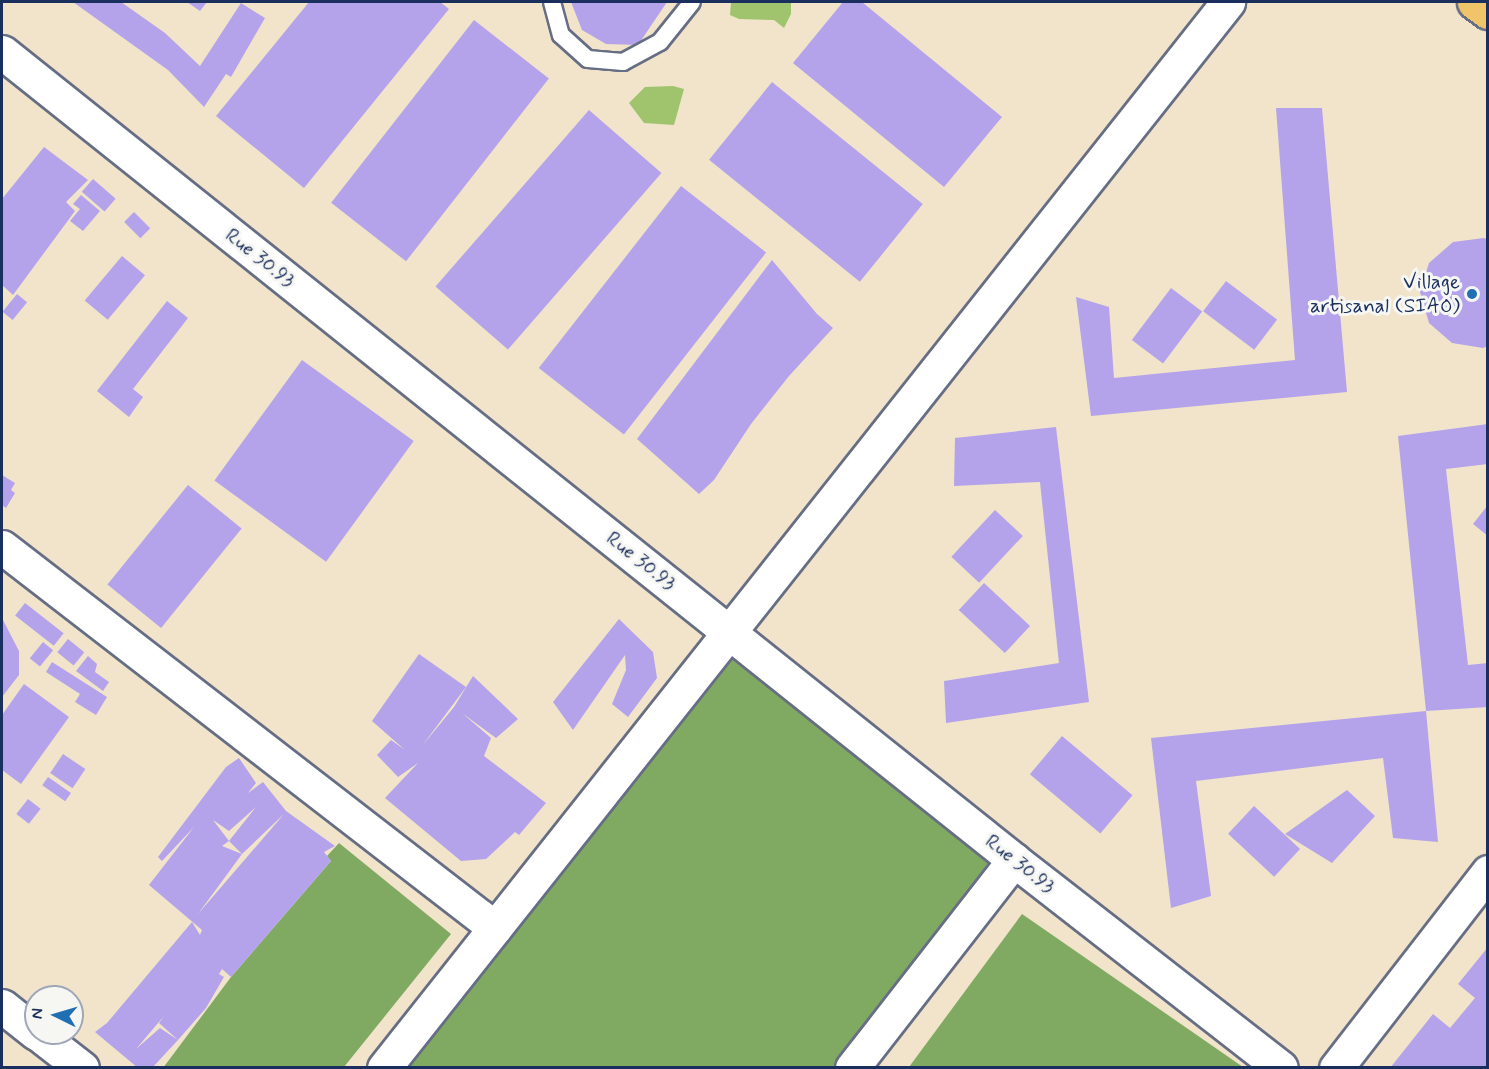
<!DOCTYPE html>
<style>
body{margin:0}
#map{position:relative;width:1489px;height:1069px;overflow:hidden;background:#f1e4ca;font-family:Mynerve,sans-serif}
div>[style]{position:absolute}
.green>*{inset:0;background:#a0c46e}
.forest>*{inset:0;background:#80aa61}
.building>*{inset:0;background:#b4a3ea;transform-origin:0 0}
.roads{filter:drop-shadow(2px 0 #666e84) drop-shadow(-2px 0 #666e84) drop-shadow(0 2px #666e84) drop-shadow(0 -2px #666e84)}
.lane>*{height:16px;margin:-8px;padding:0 8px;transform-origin:8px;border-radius:8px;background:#fff}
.street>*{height:33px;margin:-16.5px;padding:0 16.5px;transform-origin:16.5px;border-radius:16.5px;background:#fff}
.primary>*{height:33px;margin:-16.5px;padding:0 16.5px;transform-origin:16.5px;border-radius:16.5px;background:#f0c469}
.dots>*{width:16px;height:16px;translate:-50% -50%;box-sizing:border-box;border:3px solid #f6f6f2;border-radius:50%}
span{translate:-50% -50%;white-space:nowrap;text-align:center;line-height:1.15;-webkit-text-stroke:6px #f6f6f2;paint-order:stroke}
.street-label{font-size:21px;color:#1b2f5e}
.poi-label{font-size:21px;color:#1b2f5e}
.right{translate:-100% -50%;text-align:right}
.frame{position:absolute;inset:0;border:3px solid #1b2f5e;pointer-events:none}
.north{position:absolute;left:24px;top:985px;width:60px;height:60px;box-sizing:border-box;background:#f6f6f2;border:2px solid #9ea6b7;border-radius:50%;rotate:275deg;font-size:16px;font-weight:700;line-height:24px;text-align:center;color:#1b2f5e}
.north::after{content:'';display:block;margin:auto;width:21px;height:27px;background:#1f6fb2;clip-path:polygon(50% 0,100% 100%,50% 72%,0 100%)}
</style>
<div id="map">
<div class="green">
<i style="clip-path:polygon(731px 2px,791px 2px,791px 14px,784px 28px,774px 20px,739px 19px,730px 15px)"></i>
<i style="clip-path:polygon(673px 86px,684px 89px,674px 125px,644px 123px,629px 103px,645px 87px)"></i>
</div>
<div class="forest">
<i style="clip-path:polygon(737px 637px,1008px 867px,850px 1067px,399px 1068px)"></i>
<i style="clip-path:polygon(339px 843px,451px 934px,344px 1067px,163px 1068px,231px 977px,331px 861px,327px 856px)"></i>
<i style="clip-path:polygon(1022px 914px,1243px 1067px,909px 1067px)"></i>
</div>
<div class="building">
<i style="clip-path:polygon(73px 2px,121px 2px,165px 33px,200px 66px,241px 3px,265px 18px,231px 77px,226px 74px,204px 107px,168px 70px)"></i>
<i style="clip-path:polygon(187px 2px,207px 2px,200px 11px)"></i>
<i style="clip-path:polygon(309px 2px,440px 2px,449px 9px,304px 188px,216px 116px)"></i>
<i style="clip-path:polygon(571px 2px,667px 2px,638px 45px,606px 44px,582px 30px)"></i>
<i style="clip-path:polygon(843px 2px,862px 2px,1002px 117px,944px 187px,793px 63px)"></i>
<i style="left:474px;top:20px;width:95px;height:232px;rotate:38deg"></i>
<i style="left:772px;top:82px;width:194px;height:100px;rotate:39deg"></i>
<i style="clip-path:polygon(1276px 108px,1322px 108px,1347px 392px,1091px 416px,1076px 297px,1109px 307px,1114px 378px,1295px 360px)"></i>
<i style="left:589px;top:110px;width:96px;height:234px;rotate:41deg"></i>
<i style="clip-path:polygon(44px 147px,88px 180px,66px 202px,75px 211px,13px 295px,2px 285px,2px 199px)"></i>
<i style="left:93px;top:179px;width:30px;height:17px;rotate:41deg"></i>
<i style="left:681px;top:186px;width:108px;height:231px;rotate:38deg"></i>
<i style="clip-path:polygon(81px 195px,100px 211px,83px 231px,70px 221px,80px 209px,73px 204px)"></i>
<i style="left:134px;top:212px;width:23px;height:14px;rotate:45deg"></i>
<i style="clip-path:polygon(1484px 238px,1488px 240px,1488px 346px,1483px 348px,1452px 343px,1429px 323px,1420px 292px,1429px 263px,1453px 242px)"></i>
<i style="left:122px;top:256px;width:30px;height:58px;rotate:40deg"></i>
<i style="clip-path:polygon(772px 260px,817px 314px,833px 328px,789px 376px,751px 424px,714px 480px,699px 494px,637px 439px)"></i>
<i style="left:1226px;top:281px;width:64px;height:38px;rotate:37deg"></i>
<i style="left:1171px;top:288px;width:39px;height:65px;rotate:37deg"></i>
<i style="left:17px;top:294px;width:13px;height:23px;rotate:39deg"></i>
<i style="clip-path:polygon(167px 301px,188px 318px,133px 389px,143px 397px,129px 417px,97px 391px)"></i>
<i style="left:302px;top:360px;width:138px;height:149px;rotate:36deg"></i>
<i style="clip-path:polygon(1488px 424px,1488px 464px,1446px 469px,1468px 665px,1488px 663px,1488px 707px,1426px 711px,1398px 436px)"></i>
<i style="clip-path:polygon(1056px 427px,1089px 702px,946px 723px,944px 681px,1059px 663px,1040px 482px,954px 486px,955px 438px)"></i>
<i style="clip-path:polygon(2px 475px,15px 483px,11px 490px,15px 493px,6px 508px,2px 505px)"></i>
<i style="left:188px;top:485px;width:69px;height:128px;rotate:39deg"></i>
<i style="clip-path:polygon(1488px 505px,1488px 536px,1473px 524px)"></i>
<i style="left:995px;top:510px;width:38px;height:64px;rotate:43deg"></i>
<i style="left:984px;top:583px;width:63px;height:37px;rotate:43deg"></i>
<i style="left:25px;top:603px;width:49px;height:16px;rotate:38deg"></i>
<i style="clip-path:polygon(2px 618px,19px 651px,19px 675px,2px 697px)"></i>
<i style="clip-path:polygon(619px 619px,653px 652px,657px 678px,628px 717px,612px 704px,626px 670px,625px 655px,573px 730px,553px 702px)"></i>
<i style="left:68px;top:639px;width:21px;height:17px;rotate:39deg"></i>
<i style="left:43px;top:642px;width:13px;height:21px;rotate:39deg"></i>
<i style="clip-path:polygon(419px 654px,466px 687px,422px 746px,454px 707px,473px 676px,518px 719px,496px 738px,462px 713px,491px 738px,484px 756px,546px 803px,519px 835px,515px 832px,486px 859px,461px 861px,385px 798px,418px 763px,398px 777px,377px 755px,391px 740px,405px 750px,372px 721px)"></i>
<i style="clip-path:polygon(88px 656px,97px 664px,95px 672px,109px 682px,103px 691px,76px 671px)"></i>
<i style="clip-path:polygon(52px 662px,107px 697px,96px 715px,75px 702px,80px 694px,46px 672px)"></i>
<i style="clip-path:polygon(24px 684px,69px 717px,21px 784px,2px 770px,2px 715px)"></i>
<i style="clip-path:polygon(1426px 711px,1438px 842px,1393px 838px,1383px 758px,1196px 781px,1211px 896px,1171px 908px,1151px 738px)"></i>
<i style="left:1062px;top:736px;width:92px;height:50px;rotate:40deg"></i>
<i style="left:63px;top:754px;width:27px;height:23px;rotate:34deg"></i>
<i style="clip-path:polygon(evenodd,239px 758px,256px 783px,248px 793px,263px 782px,286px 811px,335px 846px,324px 852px,331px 861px,231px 977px,222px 969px,219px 974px,224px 977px,206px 1008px,178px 1040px,159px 1023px,164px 1016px,136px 1049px,160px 1028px,178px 1040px,152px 1068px,138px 1068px,95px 1032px,107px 1023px,192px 922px,200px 935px,202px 930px,149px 885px,194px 827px,162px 861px,158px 857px,226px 767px,239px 758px,256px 807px,229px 841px,242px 854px,284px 814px,198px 914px,242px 854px,222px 846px,229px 841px,213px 820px,229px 831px,256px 807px)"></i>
<i style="left:48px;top:777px;width:28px;height:10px;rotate:35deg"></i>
<i style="clip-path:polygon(1347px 790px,1375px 816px,1332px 863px,1285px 834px)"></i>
<i style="left:28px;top:799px;width:16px;height:19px;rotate:38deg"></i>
<i style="left:1254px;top:806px;width:63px;height:38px;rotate:43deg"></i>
<i style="clip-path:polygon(1488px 947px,1488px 1068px,1390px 1068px,1433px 1014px,1450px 1028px,1475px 998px,1458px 984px)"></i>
</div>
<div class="roads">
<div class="lane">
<i style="left:552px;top:2px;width:34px;rotate:75deg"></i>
<i style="left:561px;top:35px;width:36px;rotate:42deg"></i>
<i style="left:588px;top:59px;width:35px;rotate:5deg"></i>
<i style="left:623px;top:62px;width:42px;rotate:-28.4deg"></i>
<i style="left:660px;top:42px;width:51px;rotate:-51.3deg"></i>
</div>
<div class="street">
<i style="left:2px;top:52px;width:1295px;rotate:38.6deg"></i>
<i style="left:1014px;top:860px;width:338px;rotate:37.9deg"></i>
<i style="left:2px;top:547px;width:623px;rotate:37.7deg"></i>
<i style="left:2px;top:1006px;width:43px;rotate:38.5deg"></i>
<i style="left:37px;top:1033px;width:57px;rotate:37.9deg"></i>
<i style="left:384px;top:1068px;width:1360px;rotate:-51.63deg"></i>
<i style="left:852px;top:1068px;width:264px;rotate:-52.1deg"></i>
<i style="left:1336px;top:1068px;width:248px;rotate:-52.2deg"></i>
</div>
<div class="primary">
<i style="left:1474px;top:2px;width:17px;rotate:36deg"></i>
</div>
</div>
<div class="dots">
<i style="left:1472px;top:294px;background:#1f6fb2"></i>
</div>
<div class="street-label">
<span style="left:260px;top:258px;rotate:38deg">Rue 30.93</span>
<span style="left:641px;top:561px;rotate:38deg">Rue 30.93</span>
<span style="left:1020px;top:864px;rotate:38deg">Rue 30.93</span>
</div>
<div class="poi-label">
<span class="right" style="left:1460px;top:294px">Village<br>artisanal (SIAO)</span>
</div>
<div class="frame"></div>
<div class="north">N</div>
</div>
